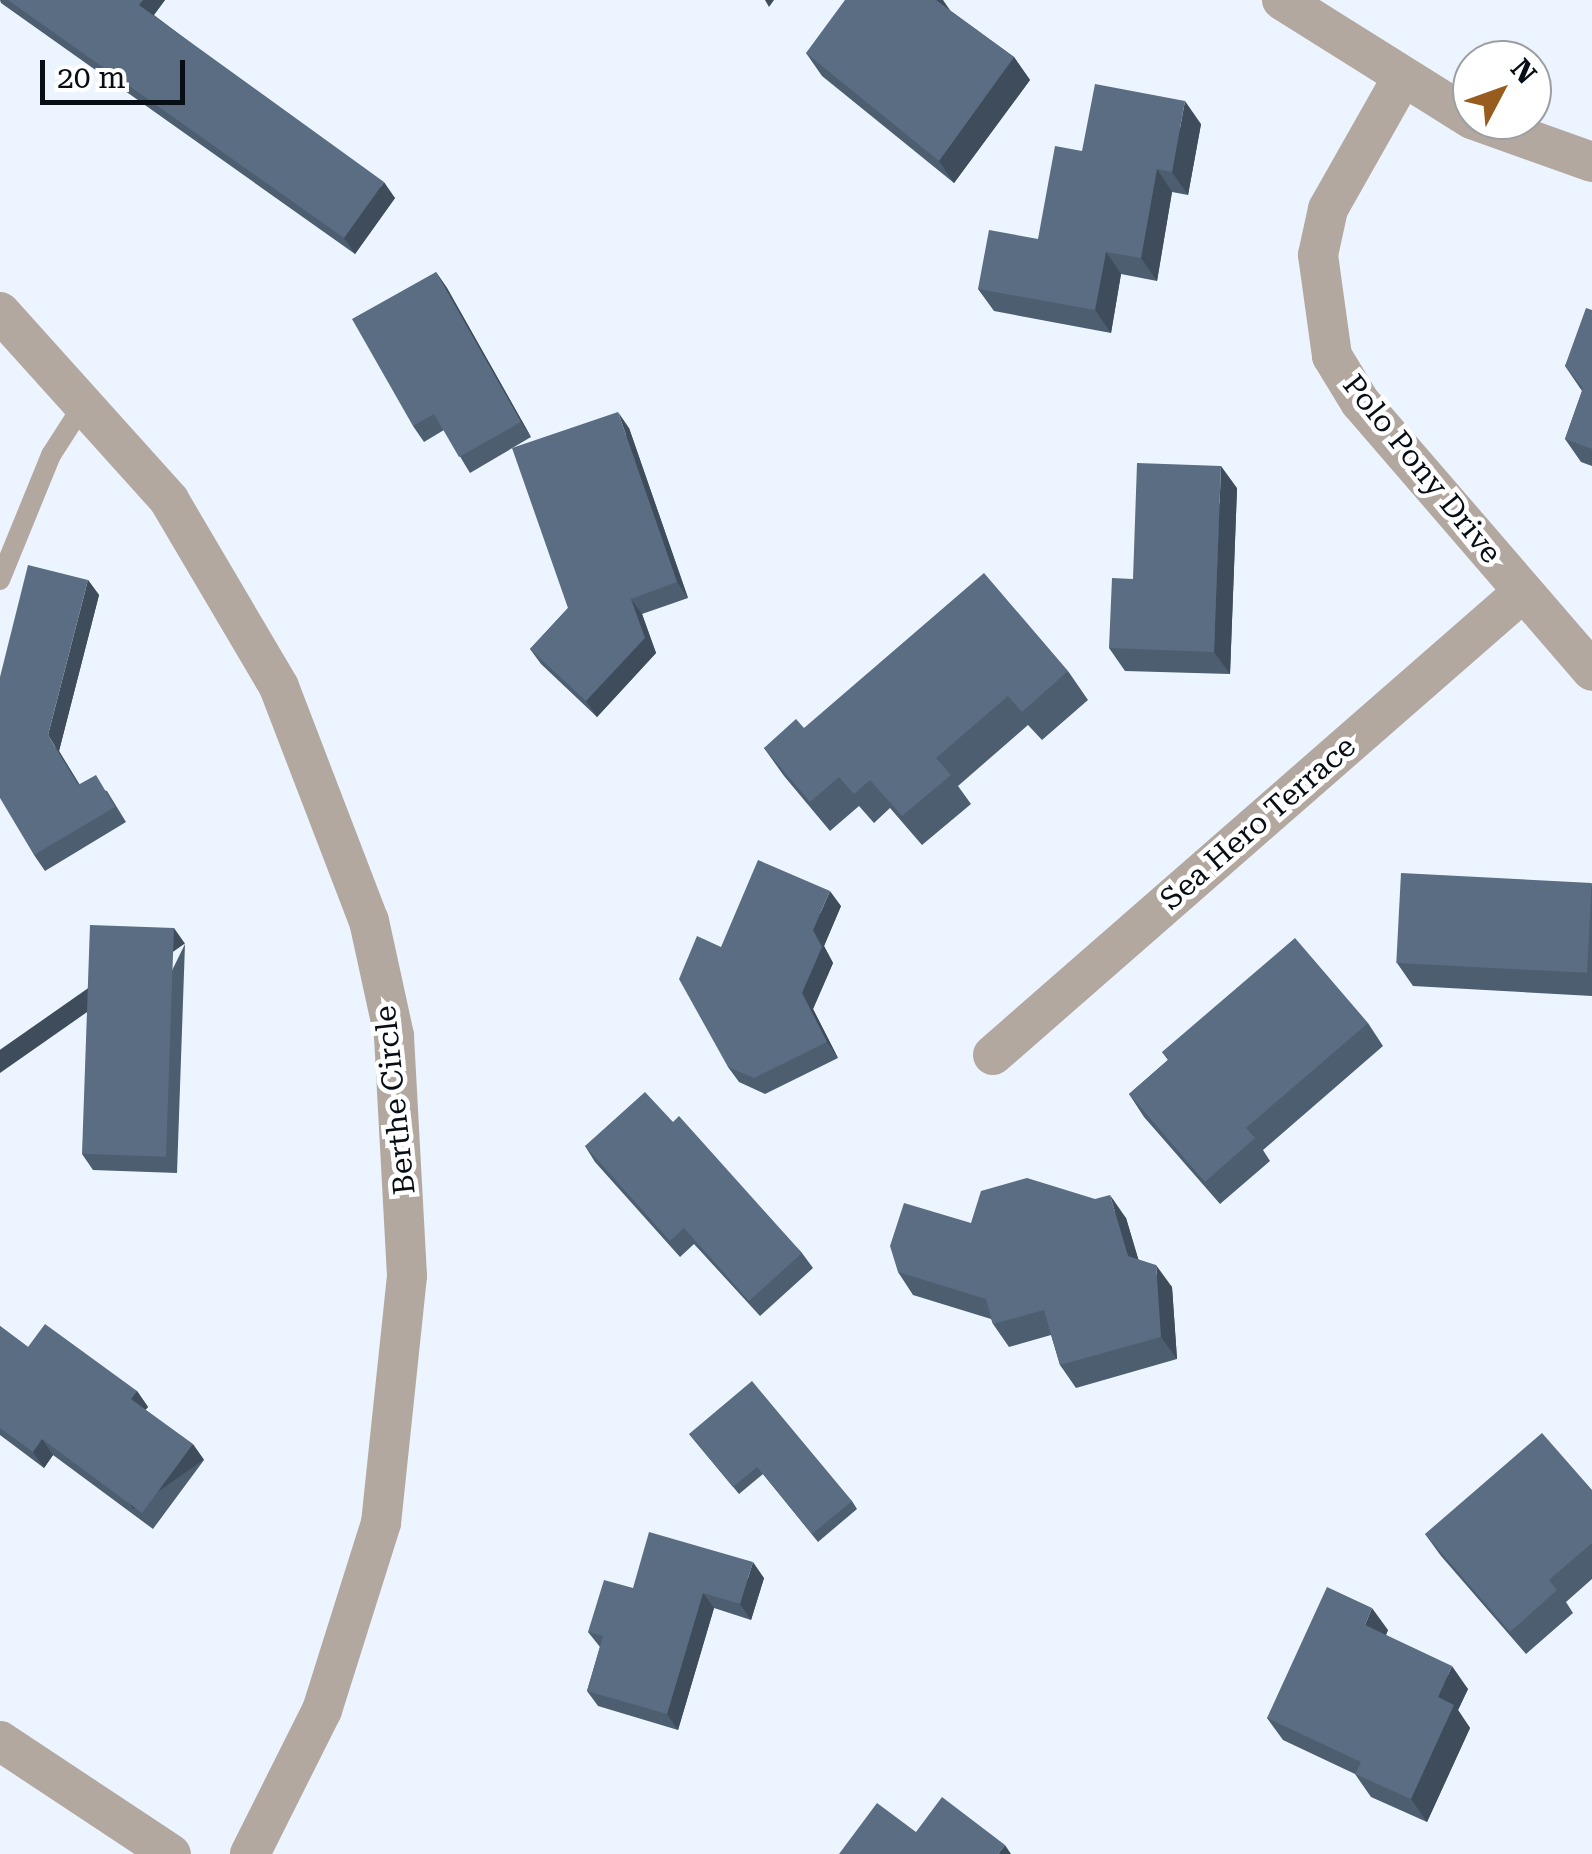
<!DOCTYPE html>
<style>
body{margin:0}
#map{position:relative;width:1592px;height:1854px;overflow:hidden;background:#ecf5ff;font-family:"Roboto Serif",serif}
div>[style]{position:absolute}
.service>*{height:20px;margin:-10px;padding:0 10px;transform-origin:10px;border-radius:10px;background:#b3a89f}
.minor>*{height:40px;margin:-20px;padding:0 20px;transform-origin:20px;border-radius:20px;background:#b3a89f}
.wall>*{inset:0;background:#4d5e70}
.shaded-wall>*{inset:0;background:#3f4c5b;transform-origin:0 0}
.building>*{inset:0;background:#5a6d82;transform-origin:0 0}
span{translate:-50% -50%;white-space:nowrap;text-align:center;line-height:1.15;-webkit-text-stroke:9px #fff;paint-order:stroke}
.street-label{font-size:30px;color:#070e16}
.north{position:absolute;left:1452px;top:40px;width:100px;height:100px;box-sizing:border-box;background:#fff;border:2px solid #9c9fa2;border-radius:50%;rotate:49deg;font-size:28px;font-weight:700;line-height:40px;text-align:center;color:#070e16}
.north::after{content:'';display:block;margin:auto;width:35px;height:45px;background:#985c1e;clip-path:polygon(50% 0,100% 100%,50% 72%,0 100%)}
.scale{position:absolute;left:40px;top:60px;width:145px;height:45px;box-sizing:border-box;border:5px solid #070e16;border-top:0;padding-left:12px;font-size:30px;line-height:35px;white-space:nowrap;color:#070e16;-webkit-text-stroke:8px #fff;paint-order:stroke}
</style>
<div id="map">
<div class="service">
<i style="left:0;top:580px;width:135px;rotate:-67.8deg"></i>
<i style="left:51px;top:455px;width:63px;rotate:-57.3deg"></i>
</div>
<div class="minor">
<i style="left:1282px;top:0;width:224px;rotate:32.1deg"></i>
<i style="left:1402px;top:78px;width:150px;rotate:119.5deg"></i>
<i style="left:1328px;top:209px;width:47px;rotate:102.3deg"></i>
<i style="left:1318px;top:255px;width:102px;rotate:82.1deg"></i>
<i style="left:1332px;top:356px;width:54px;rotate:58.7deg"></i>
<i style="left:1360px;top:402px;width:355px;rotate:49.2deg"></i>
<i style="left:1474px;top:120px;width:125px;rotate:19.6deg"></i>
<i style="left:0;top:312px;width:253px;rotate:48deg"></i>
<i style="left:169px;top:500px;width:217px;rotate:59.5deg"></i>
<i style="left:279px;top:687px;width:251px;rotate:69deg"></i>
<i style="left:369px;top:921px;width:118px;rotate:77.7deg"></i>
<i style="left:394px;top:1036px;width:240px;rotate:86.9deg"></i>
<i style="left:407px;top:1276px;width:248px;rotate:96deg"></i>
<i style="left:381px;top:1523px;width:196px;rotate:107.5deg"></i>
<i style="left:322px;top:1710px;width:161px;rotate:116.6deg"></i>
<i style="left:993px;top:1055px;width:704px;rotate:-41.14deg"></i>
<i style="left:0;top:1741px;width:205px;rotate:33.5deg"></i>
</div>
<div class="wall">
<i style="clip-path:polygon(0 0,165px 0,154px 15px,395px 198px,355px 254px,1px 3px)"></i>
<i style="clip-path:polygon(952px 12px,1014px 57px,1030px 80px,954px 183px,822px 76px,806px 53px)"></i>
<i style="clip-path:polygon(1201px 124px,1188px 195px,1172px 192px,1157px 281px,1121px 274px,1111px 333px,994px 311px,978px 289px,1038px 239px,1082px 151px)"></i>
<i style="clip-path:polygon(436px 272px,447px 288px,531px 437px,470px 473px,444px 430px,424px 442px,413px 426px)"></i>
<i style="clip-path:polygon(1592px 310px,1592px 466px,1581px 462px,1565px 439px,1582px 391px,1565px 366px)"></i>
<i style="clip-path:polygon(629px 428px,688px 598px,642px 614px,656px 653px,597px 717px,541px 664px,530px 649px,568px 608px)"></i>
<i style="clip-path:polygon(1237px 488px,1230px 674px,1125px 671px,1109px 648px,1133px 579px)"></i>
<i style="clip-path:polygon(88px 580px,99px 595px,59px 751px,80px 785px,107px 791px,126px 822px,45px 871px,34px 855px)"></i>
<i style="clip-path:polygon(1068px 671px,1088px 700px,1042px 740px,1028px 725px,958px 786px,971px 804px,922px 845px,890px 808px,874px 823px,859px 806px,830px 831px,784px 776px,764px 748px,804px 728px)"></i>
<i style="clip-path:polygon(1592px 884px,1592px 996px,1413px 986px,1397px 963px)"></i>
<i style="clip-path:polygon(841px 906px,824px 946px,833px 963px,813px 1009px,838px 1058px,765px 1094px,739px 1082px,728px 1067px,721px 947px)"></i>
<i style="clip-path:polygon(185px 944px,177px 1173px,93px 1170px,82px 1154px)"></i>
<i style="clip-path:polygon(1368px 1023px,1383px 1046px,1263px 1150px,1270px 1161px,1220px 1204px,1144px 1117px,1129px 1094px,1168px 1060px,1162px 1052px)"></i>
<i style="clip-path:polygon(673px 1122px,802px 1253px,813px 1268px,760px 1316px,694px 1244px,680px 1257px,595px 1162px,585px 1146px)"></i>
<i style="clip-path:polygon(1095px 1199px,1126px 1218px,1138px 1259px,1172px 1287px,1177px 1359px,1076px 1388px,1060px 1365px,1051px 1335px,1009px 1347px,993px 1324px,991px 1319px,913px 1295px,898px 1272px,971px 1223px)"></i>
<i style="clip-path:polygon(0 1326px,28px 1347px,137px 1391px,148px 1407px,145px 1410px,204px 1460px,153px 1529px,53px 1455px,44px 1468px,0 1435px)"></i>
<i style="clip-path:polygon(689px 1434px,852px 1501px,857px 1509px,818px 1542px,763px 1474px,739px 1494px)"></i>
<i style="clip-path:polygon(1592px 1490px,1592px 1579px,1566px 1602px,1573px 1613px,1526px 1654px,1441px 1556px,1425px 1534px)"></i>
<i style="clip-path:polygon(764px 1578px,751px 1620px,714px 1608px,678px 1730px,598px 1706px,587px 1691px,600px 1647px,588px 1632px,633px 1588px)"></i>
<i style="clip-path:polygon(1388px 1630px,1386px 1635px,1468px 1689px,1458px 1710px,1470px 1728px,1427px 1822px,1371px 1797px,1355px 1774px,1283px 1740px,1267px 1718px)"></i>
</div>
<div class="shaded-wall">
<i style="clip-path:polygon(143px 0,165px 0,150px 20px,139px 5px)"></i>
<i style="clip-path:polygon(765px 0,774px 0,769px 7px)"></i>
<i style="clip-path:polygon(934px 0,943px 0,952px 13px)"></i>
<i style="clip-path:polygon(1014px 57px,1030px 80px,954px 183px,939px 161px)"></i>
<i style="clip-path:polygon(1185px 101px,1201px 124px,1188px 195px,1172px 172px)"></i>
<i style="clip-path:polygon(1157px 169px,1172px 192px,1157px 281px,1141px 258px)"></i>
<i style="clip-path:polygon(384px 182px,395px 198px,355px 254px,344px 238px)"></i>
<i style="clip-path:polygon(1106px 252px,1121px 274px,1111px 333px,1095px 310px)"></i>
<i style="clip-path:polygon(436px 272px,447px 288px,531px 437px,521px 422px)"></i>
<i style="clip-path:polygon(618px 412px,629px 428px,688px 598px,677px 582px)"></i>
<i style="clip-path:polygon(1221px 466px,1237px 488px,1230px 674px,1214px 652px)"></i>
<i style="clip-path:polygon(88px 580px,99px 595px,59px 751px,89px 801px,48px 735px)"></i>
<i style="clip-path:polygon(631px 599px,642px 614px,656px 653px,597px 717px,586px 701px)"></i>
<i style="clip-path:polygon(830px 891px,841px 906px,824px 946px,833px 963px,813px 1009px,838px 1058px,827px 1042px,802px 993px,813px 930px)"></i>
<i style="left:174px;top:928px;width:19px;height:229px;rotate:55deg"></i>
<i style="clip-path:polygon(1110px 1195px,1126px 1218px,1144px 1278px,1128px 1256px)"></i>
<i style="clip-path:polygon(1156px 1265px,1172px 1287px,1177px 1359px,1161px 1337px)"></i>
<i style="clip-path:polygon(137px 1391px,148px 1407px,142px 1414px,131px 1399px)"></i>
<i style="clip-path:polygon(42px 1439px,53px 1455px,44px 1468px,33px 1452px)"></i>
<i style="left:193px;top:1444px;width:19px;height:86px;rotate:55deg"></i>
<i style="clip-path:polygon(753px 1562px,764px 1578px,751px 1620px,740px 1604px)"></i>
<i style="clip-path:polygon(703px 1593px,714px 1608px,678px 1730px,667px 1714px)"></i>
<i style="clip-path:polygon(1372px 1608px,1388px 1630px,1380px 1648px,1365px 1625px)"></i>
<i style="clip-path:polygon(1452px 1666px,1468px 1689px,1458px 1710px,1470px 1728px,1427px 1822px,1411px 1799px,1438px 1697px)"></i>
<i style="clip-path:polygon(1005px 1845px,1011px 1854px,998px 1854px)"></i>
</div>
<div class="building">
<i style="clip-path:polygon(8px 0,143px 0,139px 5px,384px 182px,344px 238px)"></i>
<i style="clip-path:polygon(845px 0,936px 0,1014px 57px,939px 161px,806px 53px)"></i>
<i style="clip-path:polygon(1095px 84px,1185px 101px,1172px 172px,1157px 169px,1141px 258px,1106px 252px,1095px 310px,978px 289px,989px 230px,1038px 239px,1055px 146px,1082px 151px)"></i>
<i style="clip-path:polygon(436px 272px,521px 422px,459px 457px,434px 414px,413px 426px,352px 319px)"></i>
<i style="clip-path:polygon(1586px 308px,1592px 310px,1592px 449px,1565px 439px,1583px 388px,1565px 366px)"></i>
<i style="clip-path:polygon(618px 412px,677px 582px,631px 599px,645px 638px,586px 701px,530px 649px,568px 608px,512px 448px)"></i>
<i style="clip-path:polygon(1137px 463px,1221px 466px,1214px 652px,1109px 648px,1112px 578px,1133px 579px)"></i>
<i style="clip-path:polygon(28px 565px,88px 580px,48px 735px,78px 785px,96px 775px,115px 807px,34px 855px,0 798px,0 677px)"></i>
<i style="clip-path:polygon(984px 573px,1068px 671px,1022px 712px,1008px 696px,936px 758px,951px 775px,902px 816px,870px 780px,854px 794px,839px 777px,810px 802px,764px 748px,796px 719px,804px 728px)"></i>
<i style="clip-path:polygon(758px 860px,830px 891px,813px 930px,822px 947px,802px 993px,827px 1042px,754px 1078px,728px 1067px,679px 979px,697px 936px,721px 947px)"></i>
<i style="left:1401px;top:873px;width:191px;height:90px;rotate:3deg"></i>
<i style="left:90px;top:925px;width:84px;height:229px;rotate:2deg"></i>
<i style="clip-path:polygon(1295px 938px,1368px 1023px,1246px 1128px,1255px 1138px,1205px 1182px,1129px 1094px,1169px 1059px,1162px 1052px)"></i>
<i style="clip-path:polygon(645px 1092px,673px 1122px,679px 1116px,802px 1253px,749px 1301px,684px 1228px,670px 1241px,585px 1146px)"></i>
<i style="clip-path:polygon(1027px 1178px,1095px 1199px,1110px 1195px,1128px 1256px,1156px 1265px,1161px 1337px,1060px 1365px,1044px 1310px,993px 1324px,986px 1299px,898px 1272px,890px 1246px,904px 1203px,971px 1223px,981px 1191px)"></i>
<i style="clip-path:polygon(45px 1324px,137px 1391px,131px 1399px,193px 1444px,142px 1513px,42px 1439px,33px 1452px,0 1428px,0 1326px,28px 1347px)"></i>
<i style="clip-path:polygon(752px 1381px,852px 1501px,812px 1534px,757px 1467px,733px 1487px,689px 1434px)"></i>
<i style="clip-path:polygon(1542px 1433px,1592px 1490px,1592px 1543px,1549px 1580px,1557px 1590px,1510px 1632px,1425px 1534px)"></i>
<i style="clip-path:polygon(649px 1532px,753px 1562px,740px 1604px,703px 1593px,667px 1714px,587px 1691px,603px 1636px,588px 1632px,604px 1580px,633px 1588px)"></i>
<i style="clip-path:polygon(1327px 1587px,1372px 1608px,1365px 1625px,1452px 1666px,1438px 1697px,1454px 1705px,1411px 1799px,1355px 1774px,1361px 1762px,1267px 1718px)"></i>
<i style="clip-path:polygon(942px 1797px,1005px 1845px,998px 1854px,839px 1854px,877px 1803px,916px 1832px)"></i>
</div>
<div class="street-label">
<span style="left:1422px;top:469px;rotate:51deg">Polo Pony Drive</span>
<span style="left:1258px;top:823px;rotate:-41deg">Sea Hero Terrace</span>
<span style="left:395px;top:1100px;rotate:-96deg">Berthe Circle</span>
</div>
<div class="north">N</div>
<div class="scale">20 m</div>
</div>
